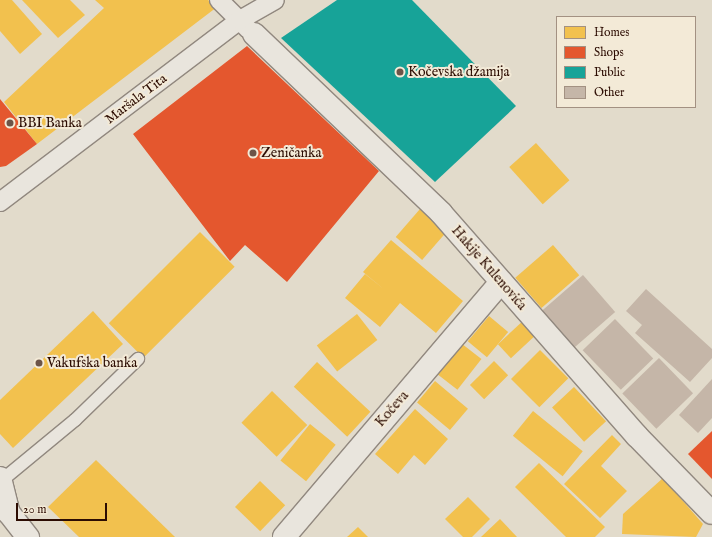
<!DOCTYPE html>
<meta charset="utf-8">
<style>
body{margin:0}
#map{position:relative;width:712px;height:537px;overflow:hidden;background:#e2dbcb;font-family:"IM FELL English",serif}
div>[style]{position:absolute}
.homes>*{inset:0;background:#f2c14e;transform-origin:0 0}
.shops>*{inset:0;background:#e4572e}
.public>*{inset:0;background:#17a398}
.building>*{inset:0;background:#c5b6a8;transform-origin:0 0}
.roads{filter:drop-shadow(1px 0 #91887f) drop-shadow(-1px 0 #91887f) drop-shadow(0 1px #91887f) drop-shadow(0 -1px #91887f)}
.service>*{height:12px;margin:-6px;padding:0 6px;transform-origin:6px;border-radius:6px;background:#e9e5dd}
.pedestrian>*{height:18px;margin:-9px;padding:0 9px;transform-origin:9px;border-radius:9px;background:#e9e5dd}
.minor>*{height:22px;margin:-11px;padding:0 11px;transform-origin:11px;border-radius:11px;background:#e9e5dd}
.dots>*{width:11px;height:11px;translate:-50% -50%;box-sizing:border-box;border:2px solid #f3ead7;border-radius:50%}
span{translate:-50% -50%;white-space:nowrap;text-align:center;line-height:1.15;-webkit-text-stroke:4px #f3ead7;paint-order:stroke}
.poi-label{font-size:14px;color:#2c0c02}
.left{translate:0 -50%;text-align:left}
.street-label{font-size:14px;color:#2c0c02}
.legend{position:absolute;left:556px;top:16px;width:140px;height:92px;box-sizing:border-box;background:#f3ead7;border:1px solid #a39182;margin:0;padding:5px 7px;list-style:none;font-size:12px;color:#2c0c02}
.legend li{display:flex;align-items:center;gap:8px;height:20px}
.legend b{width:20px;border:1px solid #a39182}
.scale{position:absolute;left:16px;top:503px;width:91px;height:18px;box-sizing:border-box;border:2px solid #2c0c02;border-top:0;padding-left:5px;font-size:12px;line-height:14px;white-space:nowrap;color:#2c0c02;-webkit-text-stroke:3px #f3ead7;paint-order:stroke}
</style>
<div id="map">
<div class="homes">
<i style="clip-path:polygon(0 0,12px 0,42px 34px,20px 54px,0 31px)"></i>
<i style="clip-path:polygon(22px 0,70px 0,85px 15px,58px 38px)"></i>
<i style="clip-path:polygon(95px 0,208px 0,217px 7px,37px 144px,4px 102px,104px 8px)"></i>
<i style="left:536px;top:143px;width:50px;height:36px;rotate:48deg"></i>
<i style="left:420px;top:209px;width:35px;height:37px;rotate:41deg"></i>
<i style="left:200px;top:232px;width:49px;height:129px;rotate:45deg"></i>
<i style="clip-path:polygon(391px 240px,463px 301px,436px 333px,400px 303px,380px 327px,345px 298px,365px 274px,385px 290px,363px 272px)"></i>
<i style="left:553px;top:245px;width:40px;height:50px;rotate:49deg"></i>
<i style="clip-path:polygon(93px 311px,123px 344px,13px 448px,0 434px,0 400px)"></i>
<i style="left:357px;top:314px;width:33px;height:51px;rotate:52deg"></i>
<i style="left:489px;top:316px;width:25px;height:33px;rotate:40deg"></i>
<i style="left:525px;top:319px;width:19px;height:37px;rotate:47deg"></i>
<i style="left:457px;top:340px;width:31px;height:39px;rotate:38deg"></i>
<i style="left:540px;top:350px;width:40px;height:41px;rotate:45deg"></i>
<i style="left:494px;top:361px;width:20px;height:34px;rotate:45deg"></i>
<i style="left:317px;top:362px;width:73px;height:34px;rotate:43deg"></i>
<i style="left:435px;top:381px;width:43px;height:28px;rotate:40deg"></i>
<i style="left:574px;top:387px;width:47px;height:30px;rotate:47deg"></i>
<i style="left:272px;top:391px;width:49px;height:44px;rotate:44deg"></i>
<i style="clip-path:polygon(415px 409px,448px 439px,425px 465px,414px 455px,398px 474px,375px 454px)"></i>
<i style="left:533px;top:411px;width:64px;height:32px;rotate:39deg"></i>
<i style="left:310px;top:424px;width:33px;height:47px;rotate:39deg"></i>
<i style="clip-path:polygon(612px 435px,621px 444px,601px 466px,627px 491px,600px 518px,564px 484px)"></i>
<i style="clip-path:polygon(96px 460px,175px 537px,79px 537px,48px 507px)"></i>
<i style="clip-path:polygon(539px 463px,605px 527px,595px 537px,566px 537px,515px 487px)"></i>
<i style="clip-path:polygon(663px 478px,703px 524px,696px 537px,622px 534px,623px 514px)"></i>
<i style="left:260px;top:481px;width:35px;height:36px;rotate:44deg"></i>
<i style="clip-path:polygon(468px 497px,490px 519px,472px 537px,463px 537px,445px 519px)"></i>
<i style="clip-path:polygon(500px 519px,517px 537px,481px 537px)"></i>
<i style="clip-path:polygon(358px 527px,368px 537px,347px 537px)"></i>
</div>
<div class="shops">
<i style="clip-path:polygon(247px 46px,379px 171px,287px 282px,245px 245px,230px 261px,133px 134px)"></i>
<i style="clip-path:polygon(0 99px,37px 144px,6px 166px,0 167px)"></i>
<i style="clip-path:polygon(712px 431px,712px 479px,688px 454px)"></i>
</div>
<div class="public">
<i style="clip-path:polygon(337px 0,412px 0,516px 106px,435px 182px,281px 38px)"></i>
</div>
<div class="building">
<i style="left:583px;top:275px;width:49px;height:54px;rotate:49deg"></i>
<i style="clip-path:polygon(646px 289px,712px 349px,712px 358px,690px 382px,635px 333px,642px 325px,626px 311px)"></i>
<i style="left:615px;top:319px;width:55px;height:45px;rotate:46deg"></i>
<i style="left:659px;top:358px;width:49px;height:51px;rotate:46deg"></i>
<i style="clip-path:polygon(712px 379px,712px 418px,698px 433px,679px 415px)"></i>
</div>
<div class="roads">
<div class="service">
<i style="left:1px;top:481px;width:96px;rotate:-39.5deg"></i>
<i style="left:75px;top:420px;width:88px;rotate:-44.1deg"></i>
</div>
<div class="pedestrian">
<i style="left:219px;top:0;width:41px;rotate:45deg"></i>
<i style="left:0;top:202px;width:301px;rotate:-37.2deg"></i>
<i style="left:240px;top:20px;width:40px;rotate:-29.7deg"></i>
</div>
<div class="minor">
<i style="left:254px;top:34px;width:259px;rotate:43.7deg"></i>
<i style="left:441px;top:213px;width:297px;rotate:48.7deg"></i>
<i style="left:637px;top:436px;width:107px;rotate:45.8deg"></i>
<i style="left:0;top:478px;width:36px;rotate:76deg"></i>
<i style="left:9px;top:513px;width:31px;rotate:52deg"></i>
<i style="left:284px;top:537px;width:335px;rotate:-49.6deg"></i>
</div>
</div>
<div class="dots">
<i style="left:400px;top:72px;background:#6c5448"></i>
<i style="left:10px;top:123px;background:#6c5448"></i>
<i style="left:253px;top:153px;background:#6c5448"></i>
<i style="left:39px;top:363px;background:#6c5448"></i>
</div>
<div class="poi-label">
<span class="left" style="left:408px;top:72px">Kočevska džamija</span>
<span class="left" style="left:18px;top:123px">BBI Banka</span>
<span class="left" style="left:261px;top:153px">Zeničanka</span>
<span class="left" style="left:47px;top:363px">Vakufska banka</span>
</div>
<div class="street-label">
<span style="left:136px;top:99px;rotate:-37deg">Maršala Tita</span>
<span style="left:489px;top:268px;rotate:49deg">Hakije Kulenovića</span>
<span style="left:392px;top:409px;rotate:-49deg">Kočeva</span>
</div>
<ul class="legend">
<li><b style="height:11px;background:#f2c14e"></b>Homes</li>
<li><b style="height:11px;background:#e4572e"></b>Shops</li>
<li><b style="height:11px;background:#17a398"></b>Public</li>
<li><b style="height:11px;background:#c5b6a8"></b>Other</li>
</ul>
<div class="scale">20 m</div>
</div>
